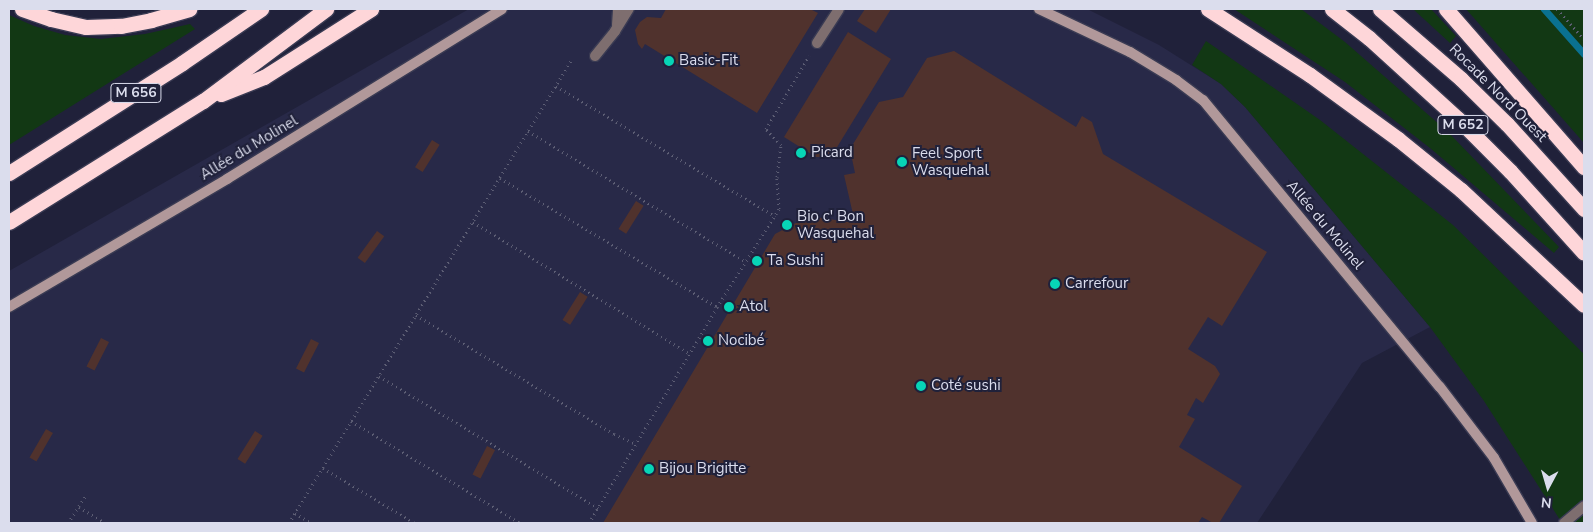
<!DOCTYPE html>
<meta charset="utf-8">
<style>
body{margin:0}
#map{position:relative;width:1593px;height:532px;overflow:hidden;background:#20213a;font-family:"Nunito Sans",sans-serif}
div>[style]{position:absolute}
.built>*{inset:0;background:#282948}
.green>*{inset:0;background:#123814}
.stream>*{height:7px;margin:-3.5px;padding:0 3.5px;transform-origin:3.5px;border-radius:3.5px;background:#0a7191}
.building>*{inset:0;background:#50322d;transform-origin:0 0}
.path>*{height:3px;margin-top:-1.5px;transform-origin:0;background:repeating-linear-gradient(90deg,#5d5e74 0 1px,transparent 0 5px)}
.roads{filter:drop-shadow(1px 0 #3a3b53) drop-shadow(-1px 0 #3a3b53) drop-shadow(0 1px #3a3b53) drop-shadow(0 -1px #3a3b53)}
.lane>*{height:10px;margin:-5px;padding:0 5px;transform-origin:5px;border-radius:5px;background:#7e6e6f}
.street>*{height:10px;margin:-5px;padding:0 5px;transform-origin:5px;border-radius:5px;background:#7e6e6f}
.secondary>*{height:10px;margin:-5px;padding:0 5px;transform-origin:5px;border-radius:5px;background:#b1989a}
.highway>*{height:15px;margin:-7.5px;padding:0 7.5px;transform-origin:7.5px;border-radius:7.5px;background:#fed6d9}
.dots>*{width:14px;height:14px;translate:-50% -50%;box-sizing:border-box;border:2px solid #20213a;border-radius:50%}
span{translate:-50% -50%;white-space:nowrap;text-align:center;line-height:1.15;-webkit-text-stroke:4px #20213a;paint-order:stroke}
.shield-label span{padding:1px 4px;background:#20213a;border:1px solid;border-radius:4px;-webkit-text-stroke-width:0}
.shield-label{font-size:14px;color:#dbdded;font-weight:700}
.poi-label{font-size:15px;color:#dbdded}
.left{translate:0 -50%;text-align:left}
.street-label{font-size:15px;color:#dbdded}
.frame{position:absolute;inset:0;border:10px solid #dbdded;pointer-events:none}
.north{position:absolute;left:1523px;top:462px;width:50px;height:50px;-webkit-text-stroke:4px #20213a;paint-order:stroke;rotate:186deg;font-size:14px;font-weight:700;line-height:20px;text-align:center;color:#dbdded}
.north::after{content:'';display:block;margin:auto;width:18px;height:22px;background:#dbdded;clip-path:polygon(50% 0,100% 100%,50% 72%,0 100%)}
</style>
<div id="map">
<div class="built">
<i style="clip-path:polygon(469px 9px,1087px 9px,1159px 45px,1221px 84px,1245px 107px,1430px 327px,1362px 363px,1257px 523px,9px 523px,9px 271px)"></i>
</div>
<div class="green">
<i style="clip-path:polygon(1234px 9px,1301px 9px,1345px 42px,1448px 132px,1559px 247px,1554px 253px,1430px 148px,1345px 82px)"></i>
<i style="clip-path:polygon(1413px 9px,1431px 9px,1456px 36px,1450px 43px)"></i>
<i style="clip-path:polygon(1466px 9px,1584px 9px,1584px 143px)"></i>
<i style="clip-path:polygon(9px 15px,34px 26px,65px 35px,101px 39px,145px 34px,190px 24px,195px 29px,9px 145px)"></i>
<i style="clip-path:polygon(1206px 41px,1320px 120px,1453px 225px,1584px 354px,1584px 523px,1562px 523px,1484px 401px,1430px 327px,1245px 107px,1221px 84px,1192px 65px)"></i>
</div>
<div class="stream">
<i style="left:1544px;top:9px;width:60px;rotate:48.4deg"></i>
</div>
<div class="building">
<i style="clip-path:polygon(666px 9px,810px 9px,818px 13px,757px 113px,645px 44px,642px 49px,638px 44px,635px 30px,640px 22px,647px 17px,661px 18px)"></i>
<i style="clip-path:polygon(865px 9px,891px 9px,876px 33px,857px 21px)"></i>
<i style="clip-path:polygon(848px 32px,891px 59px,831px 157px,816px 157px,784px 137px)"></i>
<i style="clip-path:polygon(954px 51px,1076px 127px,1082px 116px,1092px 122px,1103px 154px,1267px 252px,1222px 326px,1208px 317px,1188px 349px,1215px 366px,1220px 374px,1203px 403px,1196px 398px,1187px 415px,1195px 419px,1179px 447px,1242px 486px,1219px 523px,1213px 523px,1202px 517px,1198px 523px,603px 523px,775px 234px,809px 216px,855px 223px,844px 175px,855px 173px,850px 149px,879px 102px,903px 97px,927px 58px)"></i>
<i style="left:432px;top:140px;width:9px;height:32px;rotate:32deg"></i>
<i style="left:636px;top:201px;width:9px;height:33px;rotate:32deg"></i>
<i style="left:377px;top:231px;width:9px;height:33px;rotate:36deg"></i>
<i style="left:580px;top:292px;width:9px;height:33px;rotate:32deg"></i>
<i style="left:101px;top:338px;width:9px;height:32px;rotate:27deg"></i>
<i style="left:311px;top:339px;width:9px;height:33px;rotate:27deg"></i>
<i style="left:46px;top:429px;width:8px;height:33px;rotate:30deg"></i>
<i style="left:255px;top:431px;width:9px;height:33px;rotate:32deg"></i>
<i style="left:487px;top:446px;width:9px;height:32px;rotate:27deg"></i>
</div>
<div class="path">
<i style="left:1557px;top:9px;width:40px;rotate:48deg"></i>
<i style="left:556px;top:86px;width:255px;rotate:30.7deg"></i>
<i style="left:528px;top:131px;width:254px;rotate:31deg"></i>
<i style="left:500px;top:178px;width:252px;rotate:30.7deg"></i>
<i style="left:473px;top:222px;width:254px;rotate:31.3deg"></i>
<i style="left:416px;top:315px;width:231px;rotate:31deg"></i>
<i style="left:614px;top:434px;width:24px;rotate:24deg"></i>
<i style="left:379px;top:376px;width:256px;rotate:31.1deg"></i>
<i style="left:351px;top:421px;width:197px;rotate:31.1deg"></i>
<i style="left:323px;top:468px;width:107px;rotate:30.9deg"></i>
<i style="left:79px;top:507px;width:31px;rotate:31deg"></i>
<i style="left:295px;top:513px;width:19px;rotate:32deg"></i>
<i style="left:68px;top:523px;width:33px;rotate:-57deg"></i>
<i style="left:289px;top:523px;width:543px;rotate:-58.62deg"></i>
<i style="left:589px;top:523px;width:251px;rotate:-59.3deg"></i>
<i style="left:717px;top:307px;width:116px;rotate:-57.7deg"></i>
<i style="left:779px;top:209px;width:32px;rotate:-94deg"></i>
<i style="left:777px;top:177px;width:32px;rotate:-83deg"></i>
<i style="left:781px;top:145px;width:22px;rotate:-133deg"></i>
<i style="left:766px;top:129px;width:85px;rotate:-59.5deg"></i>
</div>
<div class="roads">
<div class="lane">
<i style="left:617px;top:25px;width:16px;rotate:-86deg"></i>
<i style="left:817px;top:43px;width:40px;rotate:-57.1deg"></i>
<i style="left:595px;top:56px;width:32px;rotate:-51deg"></i>
<i style="left:615px;top:31px;width:26px;rotate:-58deg"></i>
</div>
<div class="street">
<i style="left:1564px;top:523px;width:26px;rotate:-40deg"></i>
</div>
<div class="secondary">
<i style="left:1039px;top:9px;width:101px;rotate:25.3deg"></i>
<i style="left:1130px;top:52px;width:54px;rotate:31.3deg"></i>
<i style="left:1176px;top:80px;width:34px;rotate:37deg"></i>
<i style="left:1203px;top:100px;width:372px;rotate:50.5deg"></i>
<i style="left:1440px;top:387px;width:89px;rotate:52.7deg"></i>
<i style="left:1494px;top:458px;width:75px;rotate:59.7deg"></i>
<i style="left:9px;top:307px;width:253px;rotate:-30.4deg"></i>
<i style="left:227px;top:179px;width:323px;rotate:-31.7deg"></i>
</div>
<div class="highway">
<i style="left:22px;top:9px;width:31px;rotate:19deg"></i>
<i style="left:51px;top:19px;width:36px;rotate:13deg"></i>
<i style="left:86px;top:27px;width:35px;rotate:-2deg"></i>
<i style="left:121px;top:26px;width:31px;rotate:-11deg"></i>
<i style="left:151px;top:20px;width:40px;rotate:-16deg"></i>
<i style="left:1208px;top:9px;width:121px;rotate:32.9deg"></i>
<i style="left:1310px;top:75px;width:109px;rotate:36deg"></i>
<i style="left:1398px;top:139px;width:81px;rotate:39deg"></i>
<i style="left:1461px;top:190px;width:168px;rotate:43.1deg"></i>
<i style="left:1332px;top:9px;width:47px;rotate:38.1deg"></i>
<i style="left:1369px;top:38px;width:120px;rotate:42.3deg"></i>
<i style="left:1458px;top:119px;width:74px;rotate:45deg"></i>
<i style="left:1510px;top:171px;width:110px;rotate:47.9deg"></i>
<i style="left:1380px;top:9px;width:107px;rotate:40.8deg"></i>
<i style="left:1461px;top:79px;width:64px;rotate:44.4deg"></i>
<i style="left:1507px;top:124px;width:115px;rotate:47.8deg"></i>
<i style="left:1446px;top:9px;width:210px;rotate:48.9deg"></i>
<i style="left:221px;top:94px;width:46px;rotate:-21.6deg"></i>
<i style="left:264px;top:77px;width:127px;rotate:-32.4deg"></i>
<i style="left:9px;top:173px;width:205px;rotate:-32.4deg"></i>
<i style="left:182px;top:63px;width:96px;rotate:-34.4deg"></i>
<i style="left:9px;top:222px;width:229px;rotate:-32deg"></i>
<i style="left:203px;top:101px;width:154px;rotate:-36.8deg"></i>
</div>
</div>
<div class="dots">
<i style="left:669px;top:61px;background:#07d5b6"></i>
<i style="left:801px;top:153px;background:#07d5b6"></i>
<i style="left:902px;top:162px;background:#07d5b6"></i>
<i style="left:787px;top:225px;background:#07d5b6"></i>
<i style="left:757px;top:261px;background:#07d5b6"></i>
<i style="left:1055px;top:284px;background:#07d5b6"></i>
<i style="left:729px;top:307px;background:#07d5b6"></i>
<i style="left:708px;top:341px;background:#07d5b6"></i>
<i style="left:921px;top:386px;background:#07d5b6"></i>
<i style="left:649px;top:469px;background:#07d5b6"></i>
</div>
<div class="shield-label">
<span style="left:136px;top:93px">M 656</span>
<span style="left:1463px;top:125px">M 652</span>
</div>
<div class="poi-label">
<span class="left" style="left:679px;top:61px">Basic-Fit</span>
<span class="left" style="left:811px;top:153px">Picard</span>
<span class="left" style="left:912px;top:162px">Feel Sport<br>Wasquehal</span>
<span class="left" style="left:797px;top:225px">Bio c' Bon<br>Wasquehal</span>
<span class="left" style="left:767px;top:261px">Ta Sushi</span>
<span class="left" style="left:1065px;top:284px">Carrefour</span>
<span class="left" style="left:739px;top:307px">Atol</span>
<span class="left" style="left:718px;top:341px">Nocibé</span>
<span class="left" style="left:931px;top:386px">Coté sushi</span>
<span class="left" style="left:659px;top:469px">Bijou Brigitte</span>
</div>
<div class="street-label">
<span style="left:1498px;top:93px;rotate:45deg">Rocade Nord Ouest</span>
<span style="left:249px;top:148px;rotate:-31deg">Allée du Molinel</span>
<span style="left:1325px;top:225px;rotate:50deg">Allée du Molinel</span>
</div>
<div class="frame"></div>
<div class="north">N</div>
</div>
